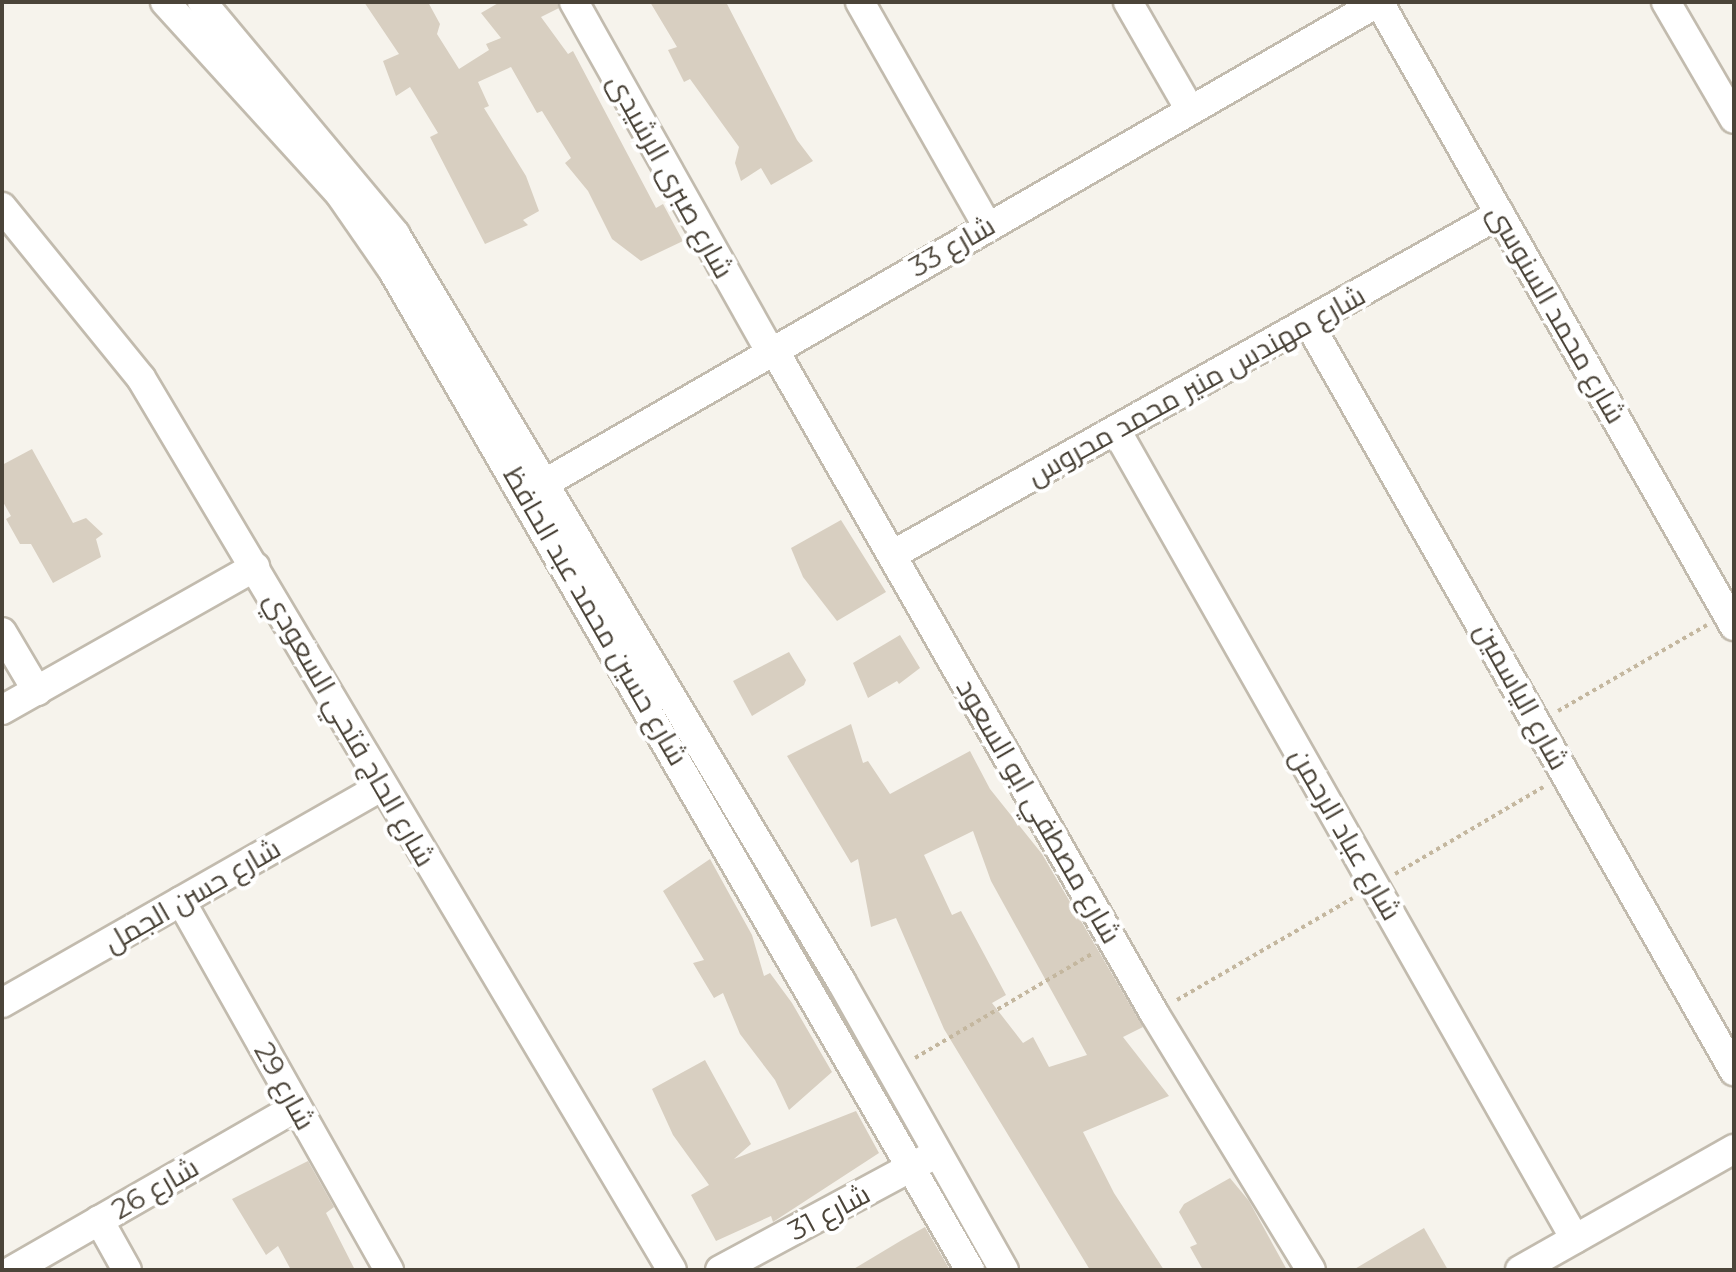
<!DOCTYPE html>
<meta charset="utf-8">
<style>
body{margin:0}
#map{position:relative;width:1736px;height:1272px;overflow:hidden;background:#f6f3ec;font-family:Montserrat,Cairo,sans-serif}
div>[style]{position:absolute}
.building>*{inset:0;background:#d8cfc1}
.path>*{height:4px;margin-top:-2px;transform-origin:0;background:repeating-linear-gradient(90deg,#c4b79f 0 4px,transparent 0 8px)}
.roads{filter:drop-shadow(2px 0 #c2bbae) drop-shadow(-2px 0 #c2bbae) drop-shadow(0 2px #c2bbae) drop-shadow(0 -2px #c2bbae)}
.minor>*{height:28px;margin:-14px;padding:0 14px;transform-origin:14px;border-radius:14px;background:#fff}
span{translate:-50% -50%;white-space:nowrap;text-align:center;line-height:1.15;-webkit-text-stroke:8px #fff;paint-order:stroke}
.street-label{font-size:28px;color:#4b4439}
.frame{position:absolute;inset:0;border:4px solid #4b4439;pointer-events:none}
</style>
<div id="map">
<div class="building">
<i style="clip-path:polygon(364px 2px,428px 2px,440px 24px,437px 34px,459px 69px,489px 50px,486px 44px,501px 38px,481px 13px,500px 2px,557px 2px,559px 8px,541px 17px,568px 54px,573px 51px,656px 208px,663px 204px,683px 241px,641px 261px,612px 239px,588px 191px,565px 163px,571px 158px,542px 111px,537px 113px,511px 67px,478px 82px,489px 106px,484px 108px,526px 176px,539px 211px,523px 220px,528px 225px,485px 244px,430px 137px,438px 133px,410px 87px,396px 96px,383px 61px,399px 54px)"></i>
<i style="clip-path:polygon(650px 2px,726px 2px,797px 140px,813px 161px,771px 185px,761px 168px,741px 181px,735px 163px,739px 147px,690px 79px,684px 82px,668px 50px,677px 47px)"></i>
<i style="clip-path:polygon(32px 449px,73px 523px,86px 518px,103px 534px,96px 539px,101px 557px,53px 583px,31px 544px,20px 544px,6px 519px,11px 516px,3px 502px,2px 465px)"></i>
<i style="clip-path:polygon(841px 520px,886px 592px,837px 621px,803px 577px,791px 548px)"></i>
<i style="clip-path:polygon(900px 635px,920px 668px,899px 684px,897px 681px,868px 698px,853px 663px)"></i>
<i style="clip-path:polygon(789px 652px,806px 680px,804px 685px,752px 716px,733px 681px)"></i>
<i style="clip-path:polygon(evenodd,851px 724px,863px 763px,868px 761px,890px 794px,970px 751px,990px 789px,1042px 854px,1143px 1027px,1123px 1037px,1169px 1096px,1083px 1132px,1114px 1193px,1164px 1270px,1090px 1270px,944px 1029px,896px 918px,871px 927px,858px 859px,851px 863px,787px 756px,851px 724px,973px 831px,991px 881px,1087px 1055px,1049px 1067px,1033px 1037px,1023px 1043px,992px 1003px,1006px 995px,961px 911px,952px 915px,924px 855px,973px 831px)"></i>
<i style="clip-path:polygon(710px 859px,752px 935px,764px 976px,770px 973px,792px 1003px,832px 1072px,789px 1110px,775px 1080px,740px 1034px,723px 993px,714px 998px,693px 963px,704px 960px,663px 891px)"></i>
<i style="clip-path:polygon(705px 1060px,751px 1144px,734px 1159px,856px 1111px,879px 1153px,773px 1222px,771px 1216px,716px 1241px,691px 1195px,709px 1185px,673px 1135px,652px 1089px)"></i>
<i style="clip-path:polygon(308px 1161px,334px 1207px,326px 1213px,355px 1270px,291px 1270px,278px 1246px,266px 1255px,232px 1199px)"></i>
<i style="clip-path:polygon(1230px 1178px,1249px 1201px,1287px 1270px,1203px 1270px,1190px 1247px,1197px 1244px,1179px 1212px,1184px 1204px)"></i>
<i style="clip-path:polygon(925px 1227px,950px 1270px,852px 1270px,902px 1240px)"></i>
<i style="clip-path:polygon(1424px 1228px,1448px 1270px,1353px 1270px)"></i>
</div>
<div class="path">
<i style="left:1558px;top:711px;width:172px;rotate:-30deg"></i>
<i style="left:1395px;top:874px;width:172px;rotate:-30.4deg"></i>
<i style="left:1177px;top:1000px;width:203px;rotate:-30.1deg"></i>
<i style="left:915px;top:1058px;width:207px;rotate:-30.5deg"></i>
</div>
<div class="roads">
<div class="minor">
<i style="left:165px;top:2px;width:258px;rotate:47.7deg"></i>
<i style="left:339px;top:193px;width:95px;rotate:55.3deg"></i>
<i style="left:393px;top:271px;width:1154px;rotate:59.99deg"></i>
<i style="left:202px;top:2px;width:302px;rotate:50.2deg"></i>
<i style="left:395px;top:234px;width:870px;rotate:59.16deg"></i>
<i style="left:841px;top:981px;width:332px;rotate:60.6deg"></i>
<i style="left:574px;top:2px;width:399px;rotate:60.7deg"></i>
<i style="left:860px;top:2px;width:257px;rotate:60.4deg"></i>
<i style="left:1128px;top:2px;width:125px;rotate:60.1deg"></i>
<i style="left:1666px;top:2px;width:135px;rotate:59.8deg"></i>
<i style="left:2px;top:207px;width:220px;rotate:50.9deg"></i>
<i style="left:141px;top:378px;width:1038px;rotate:59.24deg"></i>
<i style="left:1308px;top:322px;width:862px;rotate:60.37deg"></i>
<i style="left:773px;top:348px;width:766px;rotate:60.19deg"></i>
<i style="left:1154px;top:1013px;width:301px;rotate:58.6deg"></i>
<i style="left:1116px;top:430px;width:930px;rotate:60.43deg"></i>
<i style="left:526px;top:494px;width:985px;rotate:-29.98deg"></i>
<i style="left:1379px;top:2px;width:718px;rotate:60.36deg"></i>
<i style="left:892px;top:555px;width:697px;rotate:-29.29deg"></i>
<i style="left:2px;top:632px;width:69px;rotate:59.3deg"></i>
<i style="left:2px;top:710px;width:291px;rotate:-29.5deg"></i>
<i style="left:181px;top:901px;width:424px;rotate:60.6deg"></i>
<i style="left:2px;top:1003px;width:438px;rotate:-29.7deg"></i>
<i style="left:99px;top:1220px;width:57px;rotate:60.8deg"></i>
<i style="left:13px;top:1270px;width:327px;rotate:-29.9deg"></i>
<i style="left:720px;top:1270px;width:234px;rotate:-28.3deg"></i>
<i style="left:1520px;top:1270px;width:246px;rotate:-29.5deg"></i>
</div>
</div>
<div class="street-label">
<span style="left:671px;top:176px;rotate:61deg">شارع صبرى الرشيدى</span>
<span style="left:952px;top:246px;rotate:-30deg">شارع 33</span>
<span style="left:1557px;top:314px;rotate:60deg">شارع محمد السنوسى</span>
<span style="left:1196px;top:385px;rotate:-29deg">شارع مهندس منير محمد محروس</span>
<span style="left:596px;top:616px;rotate:60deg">شارع حسين محمد عبد الحافظ</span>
<span style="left:1522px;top:696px;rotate:61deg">شارع الياسمين</span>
<span style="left:350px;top:729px;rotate:60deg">شارع الحاج فتحي السعودي</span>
<span style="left:1039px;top:811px;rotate:60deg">شارع مصطفي ابو السعود</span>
<span style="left:1346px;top:834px;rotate:60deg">شارع عباد الرحمن</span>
<span style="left:192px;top:895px;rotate:-30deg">شارع حسن الجمل</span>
<span style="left:285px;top:1086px;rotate:61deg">شارع 29</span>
<span style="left:155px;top:1188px;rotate:-30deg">شارع 26</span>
<span style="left:829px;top:1212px;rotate:-28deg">شارع 31</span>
</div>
<div class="frame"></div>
</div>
